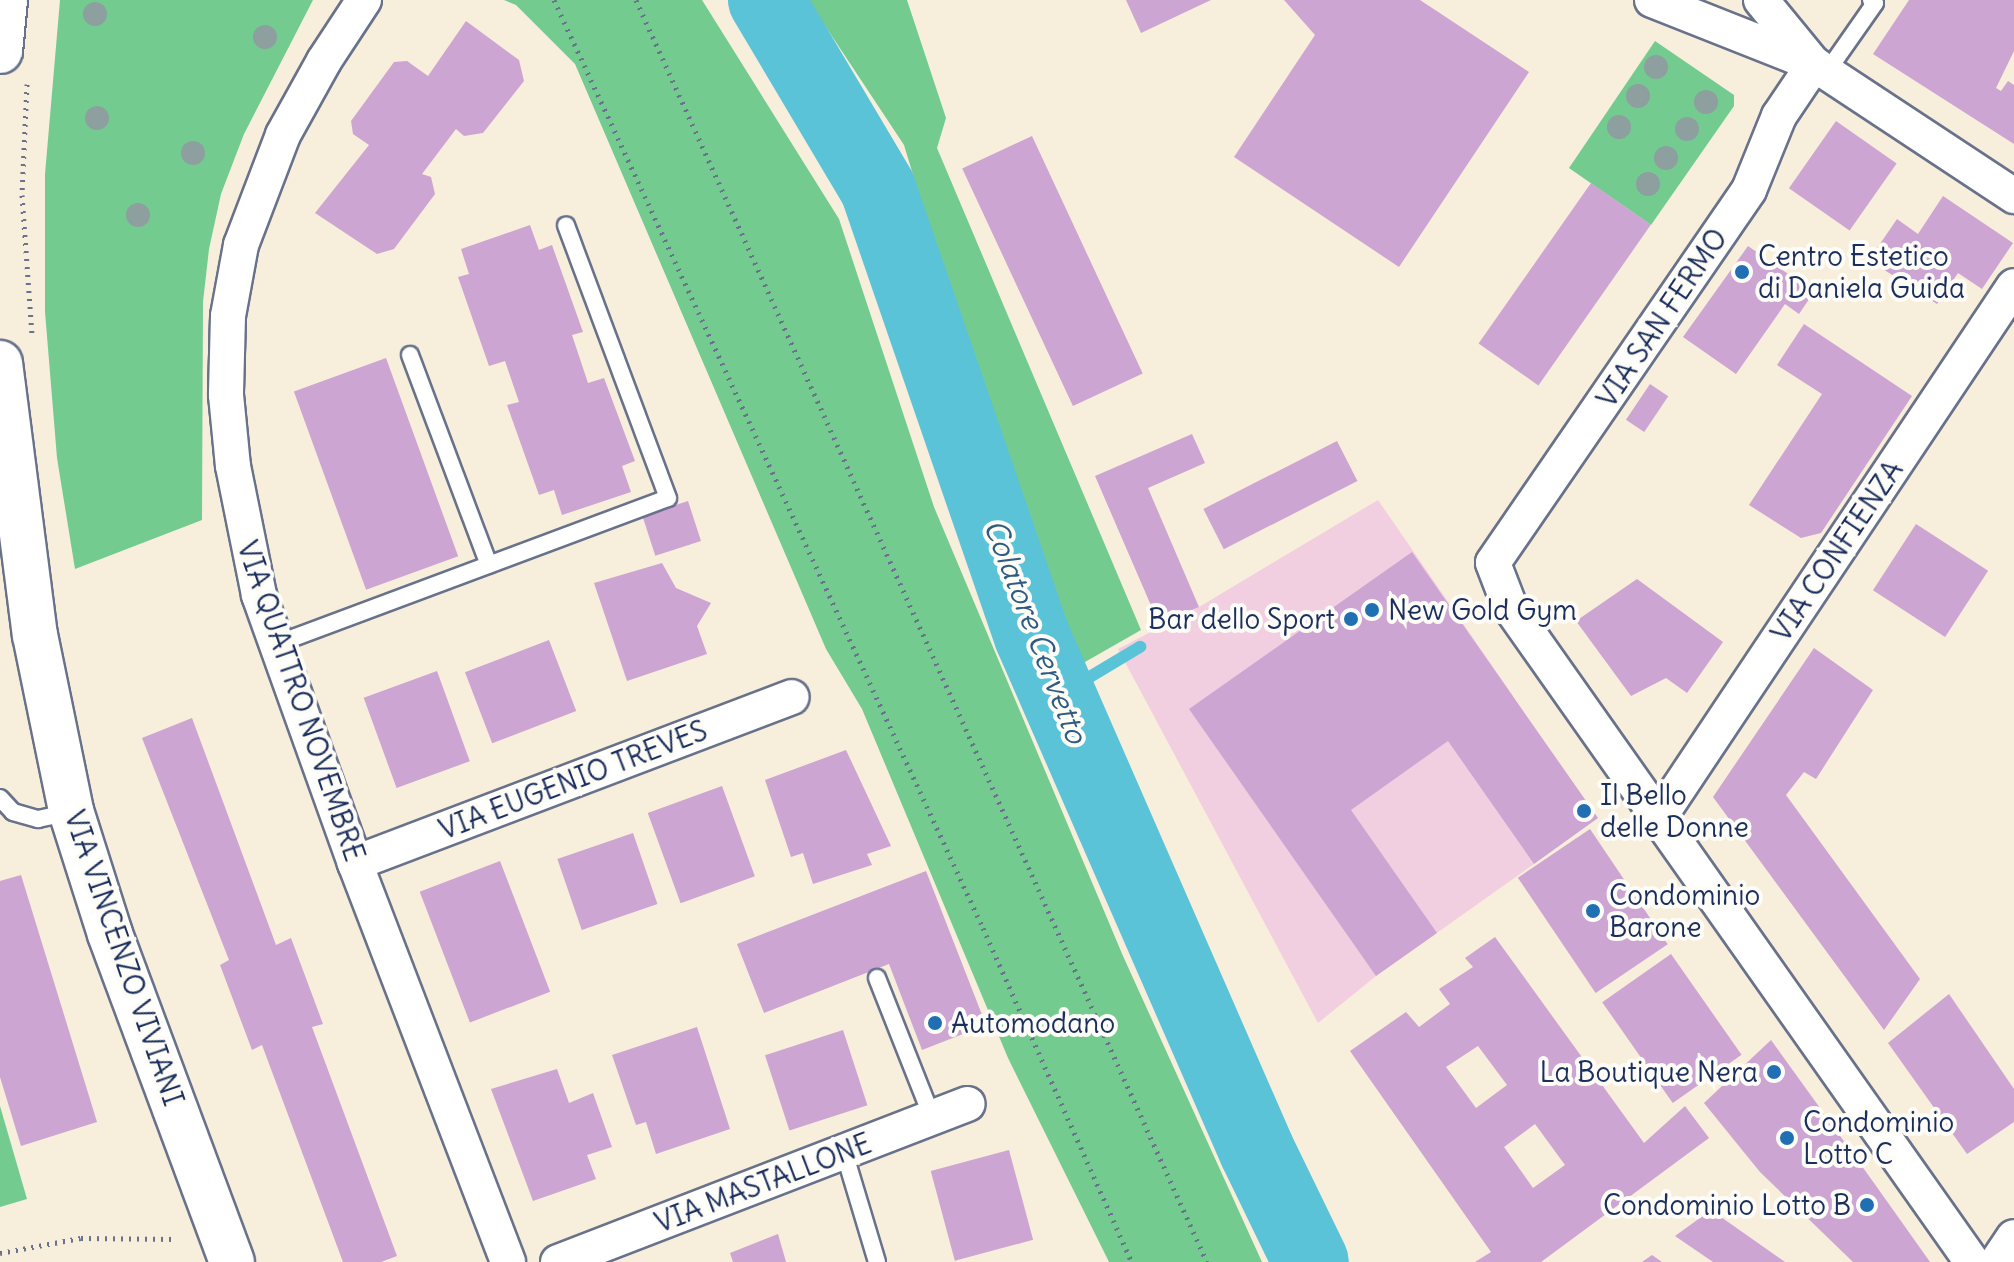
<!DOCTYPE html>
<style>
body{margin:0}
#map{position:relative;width:2014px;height:1262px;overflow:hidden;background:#f7eedc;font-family:Delius,sans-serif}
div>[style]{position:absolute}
.built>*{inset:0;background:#f2cfe0}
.green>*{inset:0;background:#74cb90}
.stream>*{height:12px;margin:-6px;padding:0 6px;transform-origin:6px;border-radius:6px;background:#5bc3d7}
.river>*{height:76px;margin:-38px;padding:0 38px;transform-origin:38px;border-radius:38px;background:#5bc3d7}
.building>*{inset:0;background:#cca5d2;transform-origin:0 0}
.path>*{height:5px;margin-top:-2.5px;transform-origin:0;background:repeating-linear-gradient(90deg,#68728a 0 2px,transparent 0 8px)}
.roads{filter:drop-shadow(2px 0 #68728a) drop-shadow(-2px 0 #68728a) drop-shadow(0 2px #68728a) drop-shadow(0 -2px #68728a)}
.service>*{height:16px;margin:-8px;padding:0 8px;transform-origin:8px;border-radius:8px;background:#fff}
.minor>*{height:34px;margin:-17px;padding:0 17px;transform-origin:17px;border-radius:17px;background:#fff}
.secondary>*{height:44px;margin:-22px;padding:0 22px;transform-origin:22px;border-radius:22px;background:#fff}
.trees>*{width:24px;height:24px;margin:-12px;border-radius:50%;background:#8d9f9f}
.dots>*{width:22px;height:22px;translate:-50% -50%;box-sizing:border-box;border:4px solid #fdfcf7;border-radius:50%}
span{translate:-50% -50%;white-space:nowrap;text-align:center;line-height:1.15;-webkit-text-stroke:8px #fdfcf7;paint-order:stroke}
.poi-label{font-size:28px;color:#1b2f5e}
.left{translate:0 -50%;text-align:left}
.right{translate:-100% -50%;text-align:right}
.street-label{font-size:28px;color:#1b2f5e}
.water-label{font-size:30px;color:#2e5b82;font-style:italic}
</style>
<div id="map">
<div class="built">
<i style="clip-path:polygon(1378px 500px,1513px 696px,1449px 741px,1534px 864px,1376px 976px,1318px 1023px,1118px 649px,1199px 607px)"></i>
</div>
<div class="green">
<i style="clip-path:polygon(60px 0,313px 0,244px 134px,221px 194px,209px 249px,203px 302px,202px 520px,75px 569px,57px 458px,45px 312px,45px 174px)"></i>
<i style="clip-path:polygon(504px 0,702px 0,839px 219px,934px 507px,1123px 956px,1262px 1262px,1109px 1262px,1008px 1058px,862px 709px,826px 649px,575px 64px,516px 5px)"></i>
<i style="clip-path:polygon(808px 0,907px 0,946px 118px,937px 148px,1141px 630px,1064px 674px,904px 145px)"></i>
<i style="clip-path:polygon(1655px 41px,1734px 95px,1734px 106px,1651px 225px,1569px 168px)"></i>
<i style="clip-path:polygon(0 1106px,27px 1199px,0 1207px)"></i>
</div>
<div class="stream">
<i style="left:1058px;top:696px;width:96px;rotate:-30.9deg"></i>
</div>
<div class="river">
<i style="left:766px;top:0;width:220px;rotate:59.3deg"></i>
<i style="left:878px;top:189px;width:473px;rotate:71deg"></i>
<i style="left:1032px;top:636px;width:562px;rotate:66.4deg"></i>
<i style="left:1257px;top:1151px;width:123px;rotate:64.1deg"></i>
</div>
<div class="building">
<i style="clip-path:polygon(1126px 0,1211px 0,1141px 33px)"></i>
<i style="clip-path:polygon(1284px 0,1420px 0,1529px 72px,1399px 267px,1234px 157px,1315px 35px)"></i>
<i style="clip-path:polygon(1909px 0,2014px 0,2014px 51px,1996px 88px,2001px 91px,2008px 81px,2014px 85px,2014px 144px,1873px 54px)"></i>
<i style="clip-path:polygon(466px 21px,519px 60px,524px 81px,483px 133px,464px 136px,456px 129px,422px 174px,431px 177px,435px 194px,394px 249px,377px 254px,315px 213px,369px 145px,353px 134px,351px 121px,394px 62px,407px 61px,428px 76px)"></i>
<i style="left:1836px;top:121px;width:74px;height:82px;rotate:35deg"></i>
<i style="left:1032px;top:136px;width:262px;height:77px;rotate:65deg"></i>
<i style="left:1591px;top:183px;width:73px;height:196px;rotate:35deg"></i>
<i style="clip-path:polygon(1943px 196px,2013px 243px,1982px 289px,1958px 273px,1937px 304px,1869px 260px,1897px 219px,1918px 234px)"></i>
<i style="clip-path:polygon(530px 225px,539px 250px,552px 245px,583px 332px,572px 335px,588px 383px,604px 378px,635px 461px,622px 466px,631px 492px,562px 515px,554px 490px,539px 495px,507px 405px,519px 402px,505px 361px,489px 366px,458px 277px,469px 274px,461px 249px)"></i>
<i style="clip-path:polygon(1748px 246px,1814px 292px,1799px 314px,1785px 304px,1736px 374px,1683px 337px)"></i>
<i style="clip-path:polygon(1804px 324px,1912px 396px,1821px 533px,1801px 538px,1749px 505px,1822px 394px,1777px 365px)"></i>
<i style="left:386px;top:358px;width:211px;height:98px;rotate:70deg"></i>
<i style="left:1650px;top:384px;width:22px;height:43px;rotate:34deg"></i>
<i style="clip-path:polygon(1192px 434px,1205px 463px,1148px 488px,1199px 607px,1159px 624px,1095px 476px)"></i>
<i style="left:1337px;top:441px;width:45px;height:150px;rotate:63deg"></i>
<i style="left:688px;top:501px;width:42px;height:48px;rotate:72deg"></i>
<i style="left:1916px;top:524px;width:86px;height:79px;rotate:33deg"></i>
<i style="clip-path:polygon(1412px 552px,1598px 818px,1534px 864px,1448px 741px,1351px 810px,1437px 933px,1376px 976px,1189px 709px)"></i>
<i style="clip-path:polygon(662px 563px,676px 588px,711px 603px,697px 626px,707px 654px,627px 681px,594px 583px)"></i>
<i style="clip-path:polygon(1637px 579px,1723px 642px,1687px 693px,1666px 678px,1631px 696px,1576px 621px)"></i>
<i style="left:549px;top:640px;width:76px;height:90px;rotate:69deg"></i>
<i style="clip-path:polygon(1814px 648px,1873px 690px,1816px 779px,1804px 772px,1786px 795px,1920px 979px,1884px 1030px,1713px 797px)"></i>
<i style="left:437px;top:671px;width:96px;height:78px;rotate:70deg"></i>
<i style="clip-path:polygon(192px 718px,276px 945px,291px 938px,323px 1024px,312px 1027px,397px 1256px,381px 1262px,343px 1262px,262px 1045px,252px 1050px,220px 965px,229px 960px,142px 738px)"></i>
<i style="clip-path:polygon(846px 750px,891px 846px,867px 854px,872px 865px,813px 884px,803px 853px,791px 857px,765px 780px)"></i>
<i style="left:722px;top:786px;width:96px;height:79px;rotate:70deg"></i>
<i style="left:1590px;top:829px;width:139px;height:87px;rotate:56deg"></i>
<i style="left:633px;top:833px;width:75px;height:80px;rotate:71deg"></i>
<i style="left:500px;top:861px;width:140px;height:86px;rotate:69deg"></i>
<i style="clip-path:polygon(926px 871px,986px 1025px,922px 1050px,889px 964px,764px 1013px,737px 944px)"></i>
<i style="clip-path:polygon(21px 875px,97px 1122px,21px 1146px,0 1077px,0 881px)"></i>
<i style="clip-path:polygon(evenodd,1495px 937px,1644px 1143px,1685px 1106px,1709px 1138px,1541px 1262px,1475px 1262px,1491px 1252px,1350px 1051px,1406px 1012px,1419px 1027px,1450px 1004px,1439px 989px,1473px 967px,1465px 958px,1495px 937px,1478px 1046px,1507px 1085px,1476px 1108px,1446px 1067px,1478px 1046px,1495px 937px,1535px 1124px,1565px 1165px,1533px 1188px,1504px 1147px,1535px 1124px)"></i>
<i style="left:1671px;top:954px;width:123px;height:84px;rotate:55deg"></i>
<i style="clip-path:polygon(1949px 994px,2014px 1089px,2014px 1122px,1967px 1154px,1888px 1043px)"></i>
<i style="clip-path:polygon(697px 1027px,730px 1129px,656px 1154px,646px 1122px,636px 1125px,612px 1055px)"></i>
<i style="left:843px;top:1030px;width:79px;height:82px;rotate:72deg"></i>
<i style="clip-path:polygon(1771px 1040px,1874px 1183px,1930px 1262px,1853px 1262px,1760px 1172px,1704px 1103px)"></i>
<i style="clip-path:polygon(557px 1069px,569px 1103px,593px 1093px,612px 1147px,587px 1155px,596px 1179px,533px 1201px,491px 1089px)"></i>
<i style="left:1009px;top:1150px;width:93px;height:81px;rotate:75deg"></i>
<i style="clip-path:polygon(1711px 1210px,1785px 1262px,1713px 1262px,1675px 1236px)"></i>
<i style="clip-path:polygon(778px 1234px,786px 1262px,733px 1262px,730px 1253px)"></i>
<i style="clip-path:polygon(1652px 1255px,1662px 1262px,1642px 1262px)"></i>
</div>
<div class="path">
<i style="left:554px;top:0;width:1022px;rotate:65.19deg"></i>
<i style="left:983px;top:928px;width:366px;rotate:66deg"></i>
<i style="left:636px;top:0;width:1385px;rotate:65.66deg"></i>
<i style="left:27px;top:84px;width:111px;rotate:92.6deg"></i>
<i style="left:22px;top:195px;width:139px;rotate:85.9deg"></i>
<i style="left:0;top:1253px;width:82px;rotate:-10.5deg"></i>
<i style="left:81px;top:1238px;width:96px;rotate:0.6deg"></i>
</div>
<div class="roads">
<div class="service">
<i style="left:1826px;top:73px;width:85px;rotate:-55deg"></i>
<i style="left:1875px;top:3px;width:5px;rotate:-143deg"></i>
<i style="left:410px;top:355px;width:224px;rotate:69.4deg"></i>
<i style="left:277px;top:644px;width:417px;rotate:-20.5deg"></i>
<i style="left:668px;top:498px;width:291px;rotate:-110.5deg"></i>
<i style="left:0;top:798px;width:19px;rotate:47deg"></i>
<i style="left:13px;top:812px;width:26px;rotate:16deg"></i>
<i style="left:38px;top:819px;width:33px;rotate:-12deg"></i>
<i style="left:877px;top:978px;width:149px;rotate:68.4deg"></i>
<i style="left:844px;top:1152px;width:115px;rotate:73.3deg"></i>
</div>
<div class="minor">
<i style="left:364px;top:0;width:73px;rotate:123.3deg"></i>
<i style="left:324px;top:61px;width:85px;rotate:119deg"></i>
<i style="left:283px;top:135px;width:118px;rotate:110.9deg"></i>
<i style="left:241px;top:245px;width:72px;rotate:100.4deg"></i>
<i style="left:228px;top:316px;width:79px;rotate:91.5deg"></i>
<i style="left:226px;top:395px;width:71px;rotate:84.4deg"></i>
<i style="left:233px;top:466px;width:132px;rotate:78.6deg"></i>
<i style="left:259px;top:595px;width:285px;rotate:70.3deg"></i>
<i style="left:355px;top:863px;width:427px;rotate:69deg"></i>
<i style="left:1652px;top:0;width:174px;rotate:21.6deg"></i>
<i style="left:1814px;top:64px;width:240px;rotate:33.4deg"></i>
<i style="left:1761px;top:0;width:79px;rotate:50.7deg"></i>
<i style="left:1814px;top:64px;width:63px;rotate:123.9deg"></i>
<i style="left:1779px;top:116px;width:80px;rotate:112.1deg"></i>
<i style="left:1749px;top:190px;width:452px;rotate:124.5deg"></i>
<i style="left:1493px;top:563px;width:47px;rotate:68.9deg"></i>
<i style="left:1510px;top:607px;width:802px;rotate:54.8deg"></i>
<i style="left:1660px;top:816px;width:637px;rotate:-56.26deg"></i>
<i style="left:355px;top:863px;width:467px;rotate:-20.8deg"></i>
<i style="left:558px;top:1262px;width:439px;rotate:-21.1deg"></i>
<i style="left:1997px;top:1262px;width:30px;rotate:-56deg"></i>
</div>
<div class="secondary">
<i style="left:0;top:51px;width:51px;rotate:-84.4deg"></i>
<i style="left:0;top:363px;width:274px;rotate:82.7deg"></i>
<i style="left:35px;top:635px;width:180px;rotate:78.4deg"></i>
<i style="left:71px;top:811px;width:129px;rotate:72.4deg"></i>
<i style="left:110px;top:934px;width:350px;rotate:69.6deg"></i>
</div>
</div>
<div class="trees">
<i style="left:95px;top:14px"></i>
<i style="left:265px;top:37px"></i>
<i style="left:1656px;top:67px"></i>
<i style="left:1638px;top:96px"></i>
<i style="left:1706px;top:102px"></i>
<i style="left:97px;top:118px"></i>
<i style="left:1619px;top:127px"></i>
<i style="left:1687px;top:129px"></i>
<i style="left:193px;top:153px"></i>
<i style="left:1666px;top:158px"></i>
<i style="left:1648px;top:184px"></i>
<i style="left:138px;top:215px"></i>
</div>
<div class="dots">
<i style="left:1742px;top:272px;background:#1f6fb2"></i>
<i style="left:1372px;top:610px;background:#1f6fb2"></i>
<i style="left:1351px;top:619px;background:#1f6fb2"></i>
<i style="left:1584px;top:811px;background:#1f6fb2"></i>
<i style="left:1593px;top:911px;background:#1f6fb2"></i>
<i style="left:935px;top:1023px;background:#1f6fb2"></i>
<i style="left:1774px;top:1072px;background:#1f6fb2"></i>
<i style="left:1787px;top:1138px;background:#1f6fb2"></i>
<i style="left:1867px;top:1205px;background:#1f6fb2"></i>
</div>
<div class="poi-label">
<span class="left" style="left:1758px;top:272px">Centro Estetico<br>di Daniela Guida</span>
<span class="left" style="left:1388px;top:610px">New Gold Gym</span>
<span class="right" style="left:1335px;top:619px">Bar dello Sport</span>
<span class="left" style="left:1600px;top:811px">Il Bello<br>delle Donne</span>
<span class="left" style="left:1609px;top:911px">Condominio<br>Barone</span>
<span class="left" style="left:951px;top:1023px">Automodano</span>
<span class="right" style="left:1758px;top:1072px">La Boutique Nera</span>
<span class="left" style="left:1803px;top:1138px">Condominio<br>Lotto C</span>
<span class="right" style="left:1851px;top:1205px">Condominio Lotto B</span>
</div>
<div class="street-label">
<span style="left:1662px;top:318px;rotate:-56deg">VIA SAN FERMO</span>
<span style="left:1837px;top:551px;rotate:-56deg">VIA CONFIENZA</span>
<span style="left:301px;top:701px;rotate:71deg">VIA QUATTRO NOVEMBRE</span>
<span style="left:573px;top:780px;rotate:-21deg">VIA EUGENIO TREVES</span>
<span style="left:124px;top:958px;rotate:71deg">VIA VINCENZO VIVIANI</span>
<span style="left:763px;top:1183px;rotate:-21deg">VIA MASTALLONE</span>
</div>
<div class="water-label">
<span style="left:1036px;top:631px;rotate:69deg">Colatore Cervetto</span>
</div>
</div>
